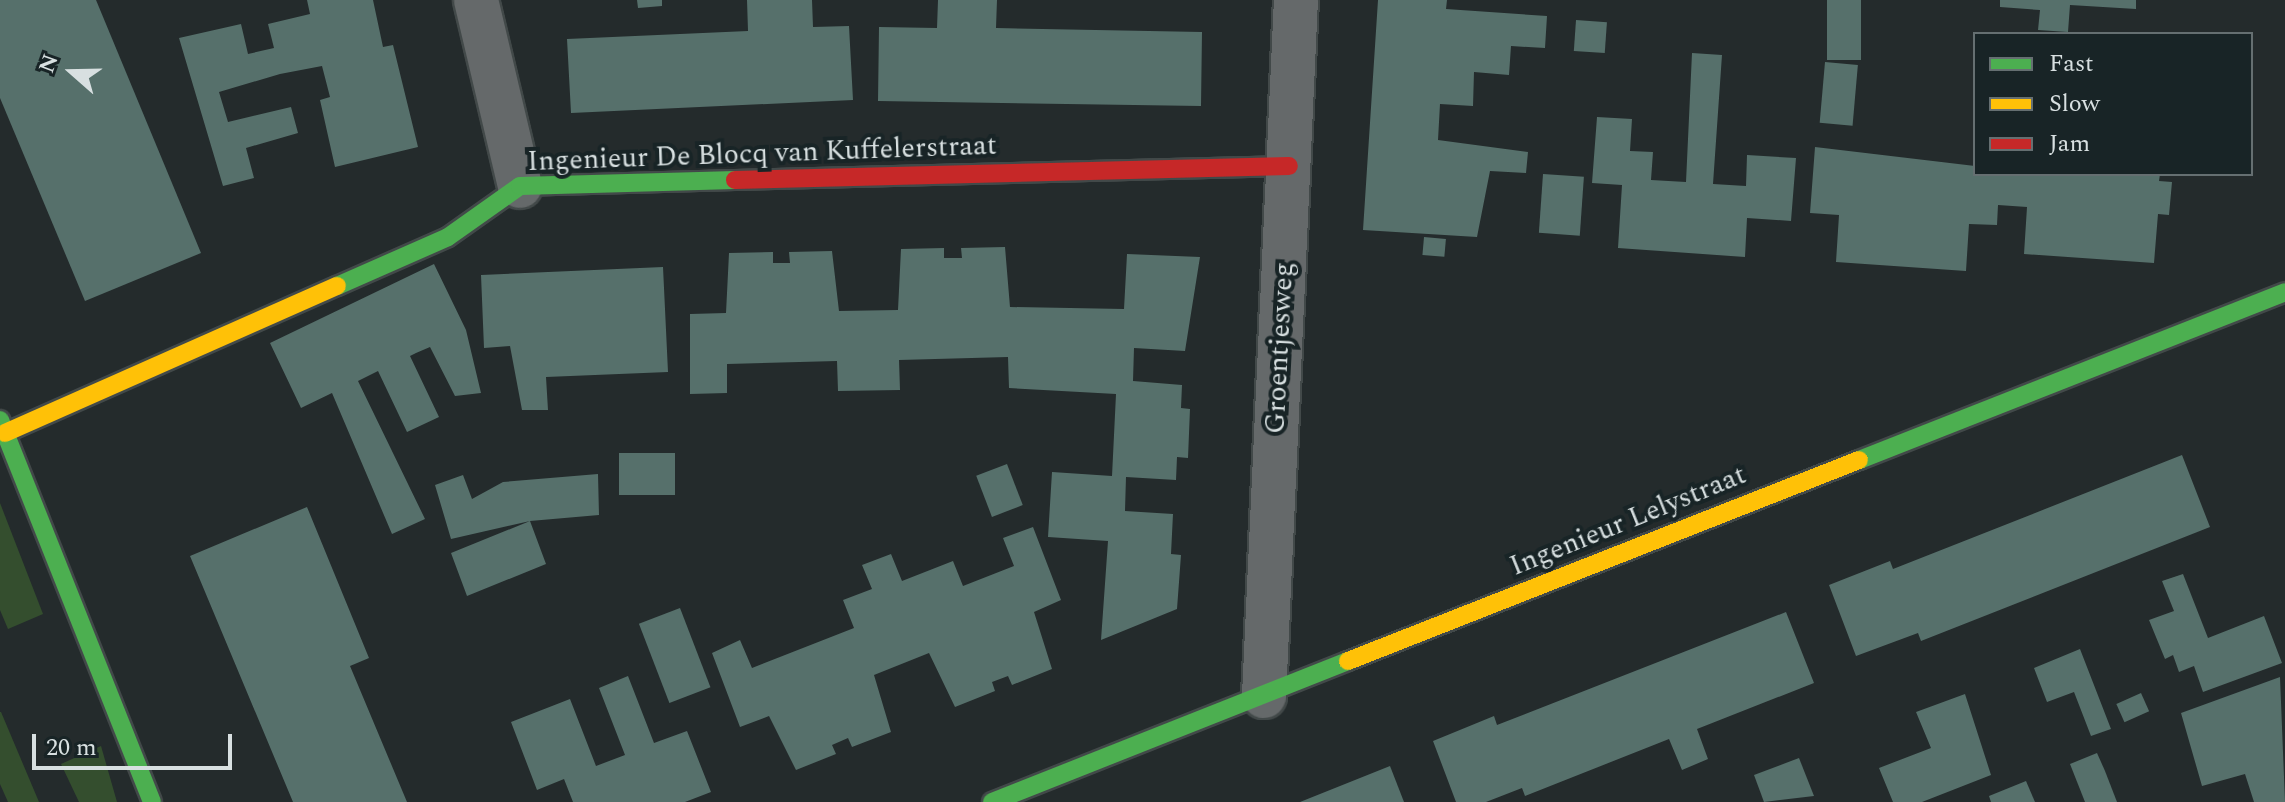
<!DOCTYPE html>
<style>
body{margin:0}
#map{position:relative;width:2285px;height:802px;overflow:hidden;background:#242b2c;font-family:Spectral,serif}
div>[style]{position:absolute}
.green>*{inset:0;background:#344e2e}
.building>*{inset:0;background:#56706b;transform-origin:0 0}
.roads{filter:drop-shadow(2px 0 #424949) drop-shadow(-2px 0 #424949) drop-shadow(0 2px #424949) drop-shadow(0 -2px #424949)}
.street>*{height:44px;margin:-22px;padding:0 22px;transform-origin:22px;border-radius:22px;background:#65696a}
.fast>*{height:18px;margin:-9px;padding:0 9px;transform-origin:9px;border-radius:9px;background:#4caf50}
.slow>*{height:18px;margin:-9px;padding:0 9px;transform-origin:9px;border-radius:9px;background:#ffc107}
.jam>*{height:18px;margin:-9px;padding:0 9px;transform-origin:9px;border-radius:9px;background:#c62828}
span{translate:-50% -50%;white-space:nowrap;text-align:center;line-height:1.15;-webkit-text-stroke:8px #182426;paint-order:stroke}
.street-label{font-size:28px;color:#d8e0e1}
.legend{position:absolute;left:1973px;top:32px;width:280px;height:144px;box-sizing:border-box;background:#182426;border:2px solid #656f71;margin:0;padding:10px 14px;list-style:none;font-size:24px;color:#d8e0e1}
.legend li{display:flex;align-items:center;gap:16px;height:40px}
.legend b{width:40px;border:2px solid #656f71}
.north{position:absolute;left:32px;top:32px;width:80px;height:80px;-webkit-text-stroke:6px #182426;paint-order:stroke;rotate:290deg;font-size:22px;font-weight:700;line-height:32px;text-align:center;color:#d8e0e1}
.north::after{content:'';display:block;margin:auto;width:28px;height:36px;background:#d8e0e1;clip-path:polygon(50% 0,100% 100%,50% 72%,0 100%)}
.scale{position:absolute;left:32px;top:734px;width:200px;height:36px;box-sizing:border-box;border:4px solid #d8e0e1;border-top:0;padding-left:10px;font-size:24px;line-height:28px;white-space:nowrap;color:#d8e0e1;-webkit-text-stroke:6px #182426;paint-order:stroke}
</style>
<div id="map">
<div class="green">
<i style="clip-path:polygon(0 503px,43px 614px,8px 629px,0 610px)"></i>
<i style="clip-path:polygon(0 712px,1px 712px,39px 802px,8px 802px,0 784px)"></i>
<i style="clip-path:polygon(101px 746px,117px 802px,79px 802px,61px 764px)"></i>
</div>
<div class="building">
<i style="clip-path:polygon(0 0,96px 0,201px 253px,85px 301px,0 98px)"></i>
<i style="clip-path:polygon(307px 0,373px 0,383px 47px,393px 45px,418px 147px,335px 167px,320px 100px,330px 97px,322px 66px,280px 74px,219px 92px,228px 122px,291px 107px,298px 133px,246px 148px,254px 178px,223px 186px,179px 38px,241px 24px,248px 54px,274px 48px,268px 24px,310px 14px)"></i>
<i style="clip-path:polygon(637px 0,662px 0,662px 6px,638px 8px)"></i>
<i style="clip-path:polygon(747px 0,812px 0,813px 27px,849px 26px,853px 100px,571px 113px,567px 39px,748px 31px)"></i>
<i style="clip-path:polygon(938px 0,997px 0,996px 28px,1202px 32px,1201px 106px,878px 101px,879px 27px,937px 28px)"></i>
<i style="clip-path:polygon(1378px 0,1447px 0,1446px 9px,1547px 16px,1545px 48px,1511px 46px,1509px 75px,1474px 72px,1473px 106px,1440px 104px,1438px 140px,1528px 152px,1526px 173px,1490px 171px,1477px 237px,1363px 230px)"></i>
<i style="left:1827px;top:0;width:34px;height:60px"></i>
<i style="clip-path:polygon(2000px 0,2136px 0,2136px 9px,2070px 5px,2068px 32px,2038px 30px,2040px 10px,2000px 7px)"></i>
<i style="left:1576px;top:20px;width:31px;height:31px;rotate:4deg"></i>
<i style="clip-path:polygon(1692px 53px,1722px 55px,1713px 184px,1746px 186px,1747px 155px,1796px 158px,1791px 221px,1747px 218px,1745px 257px,1618px 248px,1622px 185px,1592px 183px,1597px 117px,1632px 119px,1630px 151px,1653px 152px,1651px 180px,1686px 182px)"></i>
<i style="left:1825px;top:62px;width:33px;height:61px;rotate:5deg"></i>
<i style="clip-path:polygon(1815px 147px,1975px 166px,1975px 174px,2160px 174px,2159px 181px,2172px 182px,2169px 215px,2158px 214px,2154px 263px,2024px 254px,2027px 207px,1998px 205px,1997px 225px,1969px 224px,1966px 271px,1836px 262px,1839px 215px,1810px 213px)"></i>
<i style="left:1543px;top:174px;width:41px;height:59px;rotate:4deg"></i>
<i style="left:1424px;top:237px;width:22px;height:18px;rotate:5deg"></i>
<i style="clip-path:polygon(1005px 247px,1010px 307px,1124px 309px,1127px 254px,1200px 257px,1185px 351px,1134px 348px,1133px 381px,1182px 385px,1181px 408px,1190px 409px,1188px 458px,1177px 457px,1176px 480px,1126px 477px,1125px 511px,1173px 514px,1171px 554px,1181px 555px,1177px 609px,1101px 640px,1108px 541px,1048px 537px,1052px 472px,1112px 476px,1116px 394px,1009px 388px,1008px 357px,899px 360px,900px 390px,838px 391px,837px 361px,727px 364px,727px 393px,690px 394px,690px 314px,726px 313px,729px 253px,773px 252px,773px 263px,790px 263px,789px 252px,832px 251px,839px 311px,898px 310px,901px 249px,944px 248px,944px 258px,962px 258px,961px 248px)"></i>
<i style="clip-path:polygon(434px 264px,466px 330px,481px 393px,455px 396px,430px 347px,416px 353px,410px 356px,439px 417px,407px 432px,378px 371px,358px 381px,425px 519px,392px 534px,332px 393px,301px 408px,270px 343px)"></i>
<i style="clip-path:polygon(663px 267px,668px 372px,546px 377px,548px 410px,522px 410px,510px 346px,484px 348px,481px 275px)"></i>
<i style="left:619px;top:453px;width:56px;height:42px"></i>
<i style="clip-path:polygon(2182px 455px,2210px 527px,1921px 641px,1918px 633px,1856px 656px,1829px 585px,1890px 561px,1893px 569px)"></i>
<i style="left:1007px;top:464px;width:44px;height:33px;rotate:69deg"></i>
<i style="clip-path:polygon(598px 474px,599px 515px,530px 521px,546px 564px,467px 596px,451px 553px,530px 521px,451px 539px,435px 485px,463px 475px,472px 499px,503px 482px)"></i>
<i style="clip-path:polygon(307px 507px,369px 658px,350px 666px,407px 802px,293px 802px,190px 556px)"></i>
<i style="clip-path:polygon(1033px 527px,1061px 600px,1034px 612px,1052px 669px,1012px 685px,1008px 676px,992px 682px,995px 691px,955px 707px,929px 653px,874px 675px,891px 732px,852px 747px,848px 738px,832px 745px,836px 754px,796px 770px,769px 716px,740px 727px,712px 653px,740px 640px,752px 668px,854px 628px,843px 600px,872px 589px,862px 565px,891px 554px,902px 581px,953px 561px,963px 586px,1014px 566px,1003px 538px)"></i>
<i style="clip-path:polygon(2183px 574px,2208px 638px,2264px 616px,2282px 663px,2203px 692px,2194px 666px,2179px 672px,2173px 655px,2165px 659px,2149px 620px,2174px 611px,2162px 581px)"></i>
<i style="left:680px;top:608px;width:85px;height:44px;rotate:69deg"></i>
<i style="clip-path:polygon(1786px 612px,1814px 683px,1697px 729px,1708px 759px,1682px 770px,1669px 739px,1525px 796px,1522px 788px,1486px 802px,1456px 802px,1433px 741px,1494px 716px,1497px 725px)"></i>
<i style="clip-path:polygon(2080px 649px,2111px 729px,2091px 736px,2074px 692px,2047px 702px,2034px 668px)"></i>
<i style="clip-path:polygon(628px 676px,654px 743px,687px 731px,711px 792px,685px 802px,573px 802px,564px 779px,537px 790px,511px 722px,570px 699px,596px 766px,625px 755px,599px 688px)"></i>
<i style="clip-path:polygon(2280px 677px,2285px 802px,2254px 802px,2245px 774px,2202px 786px,2181px 713px)"></i>
<i style="left:2141px;top:693px;width:20px;height:27px;rotate:66deg"></i>
<i style="clip-path:polygon(1965px 694px,1991px 775px,1922px 802px,1893px 802px,1879px 768px,1931px 748px,1916px 712px)"></i>
<i style="clip-path:polygon(2097px 753px,2105px 771px,2117px 802px,2085px 802px,2070px 764px)"></i>
<i style="clip-path:polygon(1799px 758px,1814px 796px,1764px 802px,1754px 775px)"></i>
<i style="clip-path:polygon(1390px 766px,1404px 802px,1300px 802px)"></i>
<i style="clip-path:polygon(2026px 781px,2035px 802px,1991px 802px,1989px 796px)"></i>
</div>
<div class="roads">
<div class="street">
<i style="left:476px;top:0;width:191px;rotate:76.7deg"></i>
<i style="left:1264px;top:696px;width:697px;rotate:-87.37deg"></i>
</div>
<div class="fast">
<i style="left:337px;top:286px;width:121px;rotate:-23.8deg"></i>
<i style="left:448px;top:237px;width:88px;rotate:-35.3deg"></i>
<i style="left:520px;top:186px;width:215px;rotate:-1.6deg"></i>
<i style="left:0;top:420px;width:411px;rotate:68.3deg"></i>
<i style="left:1859px;top:460px;width:458px;rotate:-21.5deg"></i>
<i style="left:992px;top:802px;width:383px;rotate:-21.6deg"></i>
</div>
<div class="slow">
<i style="left:5px;top:433px;width:363px;rotate:-23.9deg"></i>
<i style="left:1348px;top:661px;width:549px;rotate:-21.47deg"></i>
</div>
<div class="jam">
<i style="left:735px;top:180px;width:554px;rotate:-1.45deg"></i>
</div>
</div>
<div class="street-label">
<span style="left:762px;top:154px;rotate:-2deg">Ingenieur De Blocq van Kuffelerstraat</span>
<span style="left:1280px;top:348px;rotate:-87deg">Groentjesweg</span>
<span style="left:1628px;top:521px;rotate:-22deg">Ingenieur Lelystraat</span>
</div>
<ul class="legend">
<li><b style="height:10px;background:#4caf50"></b>Fast</li>
<li><b style="height:10px;background:#ffc107"></b>Slow</li>
<li><b style="height:10px;background:#c62828"></b>Jam</li>
</ul>
<div class="north">N</div>
<div class="scale">20 m</div>
</div>
